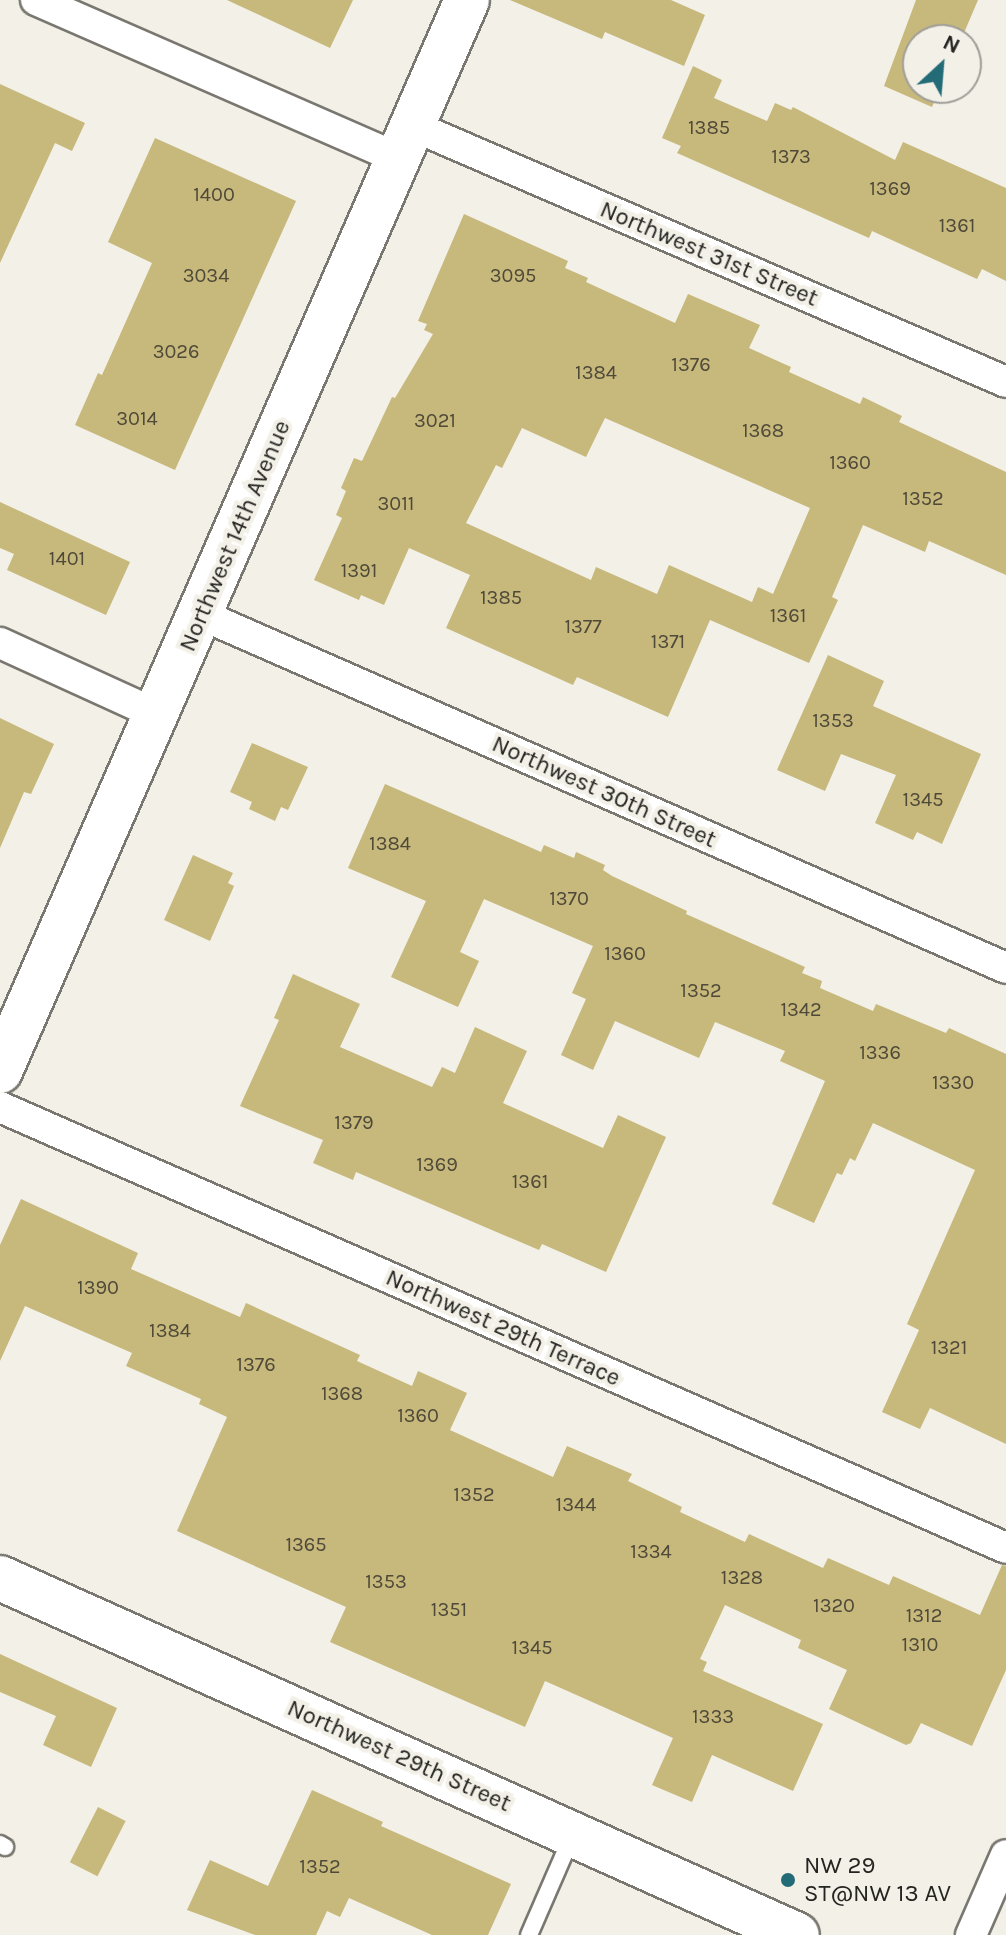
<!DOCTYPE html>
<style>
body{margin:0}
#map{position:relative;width:1006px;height:1935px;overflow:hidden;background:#f2f0e7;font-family:Karla,sans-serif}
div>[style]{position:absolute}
.building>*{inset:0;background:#c7b87c;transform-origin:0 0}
.roads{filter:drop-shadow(2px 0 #79776f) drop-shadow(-2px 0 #79776f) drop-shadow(0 2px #79776f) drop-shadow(0 -2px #79776f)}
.lane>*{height:16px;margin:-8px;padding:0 8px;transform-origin:8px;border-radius:8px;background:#fff}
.street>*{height:30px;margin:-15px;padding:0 15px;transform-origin:15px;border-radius:15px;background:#fff}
.secondary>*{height:44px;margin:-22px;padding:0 22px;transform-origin:22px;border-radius:22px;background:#fff}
.dots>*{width:22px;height:22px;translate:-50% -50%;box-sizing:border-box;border:4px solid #f2f0e7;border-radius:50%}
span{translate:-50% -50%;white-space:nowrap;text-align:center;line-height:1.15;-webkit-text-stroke:8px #f2f0e7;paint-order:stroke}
.number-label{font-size:20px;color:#4e4938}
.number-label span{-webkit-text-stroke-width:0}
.street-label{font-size:24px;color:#252421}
.poi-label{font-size:24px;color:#252421}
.left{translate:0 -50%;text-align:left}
.north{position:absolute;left:902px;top:24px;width:80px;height:80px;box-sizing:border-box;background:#f2f0e7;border:2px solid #a09e98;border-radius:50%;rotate:26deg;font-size:22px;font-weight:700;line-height:32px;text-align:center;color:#252421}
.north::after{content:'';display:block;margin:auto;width:28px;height:36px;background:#246b78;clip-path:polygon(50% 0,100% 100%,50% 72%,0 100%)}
</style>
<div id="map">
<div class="building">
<i style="clip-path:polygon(227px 0,353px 0,330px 48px)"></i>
<i style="clip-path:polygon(510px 0,671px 0,705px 15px,684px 66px,605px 32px,602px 39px)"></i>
<i style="clip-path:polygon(916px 0,978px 0,961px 40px,918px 40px,918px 88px,940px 88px,932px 107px,884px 86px)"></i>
<i style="clip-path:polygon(693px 66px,722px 80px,714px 98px,767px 121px,775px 103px,791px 110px,793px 107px,895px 160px,903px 142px,1006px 188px,1006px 281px,982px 269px,977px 279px,872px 231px,869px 238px,677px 153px,681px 146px,662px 138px)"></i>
<i style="clip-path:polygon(0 84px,85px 123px,72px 151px,55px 143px,0 263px)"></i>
<i style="clip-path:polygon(155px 138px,296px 201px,175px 470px,75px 425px,98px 373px,102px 375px,152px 263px,108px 242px)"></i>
<i style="clip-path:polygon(evenodd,464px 214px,568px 261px,565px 268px,588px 278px,586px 282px,675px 323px,688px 294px,760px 325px,749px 348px,791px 367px,789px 372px,860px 404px,863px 397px,902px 416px,899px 422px,1006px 472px,1006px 575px,929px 541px,925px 552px,863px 525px,832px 597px,838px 600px,809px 663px,710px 620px,668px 717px,577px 677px,573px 685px,446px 628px,470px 575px,409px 548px,384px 605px,361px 595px,359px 600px,314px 580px,342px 518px,336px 515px,346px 491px,341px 488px,354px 458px,362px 461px,392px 397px,395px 398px,433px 334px,424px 330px,427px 324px,418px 321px,464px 214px,605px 418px,810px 508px,773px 594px,758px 587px,752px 602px,669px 565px,657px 594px,596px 567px,591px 580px,466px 523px,496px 465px,502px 468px,522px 428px,586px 457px,605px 418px)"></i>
<i style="clip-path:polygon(0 502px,130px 562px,106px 615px,7px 570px,14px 554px,0 548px)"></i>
<i style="clip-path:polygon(828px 655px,884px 681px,873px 706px,981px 754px,942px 844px,917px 832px,913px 840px,875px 823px,896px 775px,841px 754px,825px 791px,777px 770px)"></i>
<i style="clip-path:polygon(0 718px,54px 744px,31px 794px,24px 792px,0 848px)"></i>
<i style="clip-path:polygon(252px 743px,308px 767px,288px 810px,281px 807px,275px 821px,249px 809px,252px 802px,230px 792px)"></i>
<i style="clip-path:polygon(385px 784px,541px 852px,544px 845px,574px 858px,576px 852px,605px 865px,603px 870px,612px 876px,687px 911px,686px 914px,805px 967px,802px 973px,822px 981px,820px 988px,873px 1011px,876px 1004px,946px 1033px,949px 1028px,1006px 1054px,1006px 1444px,930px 1408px,920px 1429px,882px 1412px,919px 1330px,907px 1324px,975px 1170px,873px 1123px,855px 1161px,850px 1158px,842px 1175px,837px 1173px,814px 1223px,772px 1204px,825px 1081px,780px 1061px,785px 1051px,715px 1022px,699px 1058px,615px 1021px,593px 1070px,561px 1055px,586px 999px,572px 993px,593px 946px,484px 899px,460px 952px,479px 961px,458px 1007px,391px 977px,426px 901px,348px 868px)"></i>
<i style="clip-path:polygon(193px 855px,233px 873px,228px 883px,234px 886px,210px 941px,164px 920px)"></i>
<i style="clip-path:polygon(293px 974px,360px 1004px,340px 1047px,432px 1087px,442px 1067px,455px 1073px,475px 1027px,527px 1051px,503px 1103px,603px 1148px,618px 1115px,666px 1137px,606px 1272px,542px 1244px,539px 1250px,356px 1172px,353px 1180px,313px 1163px,323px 1140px,240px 1106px,279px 1020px,274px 1018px)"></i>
<i style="clip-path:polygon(21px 1199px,138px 1253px,131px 1269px,240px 1317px,246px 1303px,360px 1355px,357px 1361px,412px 1386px,418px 1371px,467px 1393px,450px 1430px,553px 1477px,567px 1446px,632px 1474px,628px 1481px,682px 1507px,680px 1512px,745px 1542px,749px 1534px,823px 1568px,828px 1558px,889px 1585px,893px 1576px,980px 1615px,1002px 1565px,1006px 1566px,1006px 1670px,972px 1746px,921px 1723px,911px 1743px,906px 1745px,829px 1709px,847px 1670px,798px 1648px,801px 1640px,725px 1605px,700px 1659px,707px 1662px,703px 1671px,823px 1724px,793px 1791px,712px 1755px,692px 1802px,652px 1785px,673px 1738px,545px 1681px,525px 1727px,330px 1642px,346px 1607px,177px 1531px,227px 1417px,199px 1404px,201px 1399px,126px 1366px,132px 1353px,25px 1306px,0 1361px,0 1245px)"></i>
<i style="clip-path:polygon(0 1654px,117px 1708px,91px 1767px,43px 1745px,56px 1716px,0 1692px)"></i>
<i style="clip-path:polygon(312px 1790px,383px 1822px,381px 1826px,511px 1884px,488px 1935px,432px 1935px,349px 1898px,340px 1917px,327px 1911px,316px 1935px,255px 1935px,187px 1910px,210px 1860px,268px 1886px)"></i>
<i style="left:98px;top:1807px;width:31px;height:62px;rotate:27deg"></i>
</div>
<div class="roads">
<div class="lane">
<i style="left:0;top:1844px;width:6px;rotate:31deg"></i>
<i style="left:529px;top:1935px;width:108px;rotate:-66.5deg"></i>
</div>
<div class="street">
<i style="left:36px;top:0;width:394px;rotate:23.6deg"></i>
<i style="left:411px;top:125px;width:648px;rotate:23.36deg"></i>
<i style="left:202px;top:615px;width:878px;rotate:23.7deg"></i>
<i style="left:0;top:643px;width:174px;rotate:24.5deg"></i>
<i style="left:0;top:1107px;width:1098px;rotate:23.67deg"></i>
<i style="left:971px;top:1935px;width:87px;rotate:-66.4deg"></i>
</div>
<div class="secondary">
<i style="left:0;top:1071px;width:1168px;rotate:-66.44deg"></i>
<i style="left:0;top:1578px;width:873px;rotate:24.13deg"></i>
</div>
</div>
<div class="dots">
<i style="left:788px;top:1880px;background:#246b78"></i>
</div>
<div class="number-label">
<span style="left:709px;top:127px">1385</span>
<span style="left:791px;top:156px">1373</span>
<span style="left:890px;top:188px">1369</span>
<span style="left:214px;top:194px">1400</span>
<span style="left:957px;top:225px">1361</span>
<span style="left:206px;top:275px">3034</span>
<span style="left:513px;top:275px">3095</span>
<span style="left:176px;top:351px">3026</span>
<span style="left:691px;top:364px">1376</span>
<span style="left:596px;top:372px">1384</span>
<span style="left:137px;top:418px">3014</span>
<span style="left:435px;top:420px">3021</span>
<span style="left:763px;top:430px">1368</span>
<span style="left:850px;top:462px">1360</span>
<span style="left:923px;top:498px">1352</span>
<span style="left:396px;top:503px">3011</span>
<span style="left:67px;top:558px">1401</span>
<span style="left:359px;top:570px">1391</span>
<span style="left:501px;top:597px">1385</span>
<span style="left:788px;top:615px">1361</span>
<span style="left:583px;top:626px">1377</span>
<span style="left:668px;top:641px">1371</span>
<span style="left:833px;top:720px">1353</span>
<span style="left:923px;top:799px">1345</span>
<span style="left:390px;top:843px">1384</span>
<span style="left:569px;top:898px">1370</span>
<span style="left:625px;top:953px">1360</span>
<span style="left:701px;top:990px">1352</span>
<span style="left:801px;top:1009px">1342</span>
<span style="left:880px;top:1052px">1336</span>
<span style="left:953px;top:1082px">1330</span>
<span style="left:354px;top:1122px">1379</span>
<span style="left:437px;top:1164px">1369</span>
<span style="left:530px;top:1181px">1361</span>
<span style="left:98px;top:1287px">1390</span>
<span style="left:170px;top:1330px">1384</span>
<span style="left:949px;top:1347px">1321</span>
<span style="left:256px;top:1364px">1376</span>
<span style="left:342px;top:1393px">1368</span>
<span style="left:418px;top:1415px">1360</span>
<span style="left:474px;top:1494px">1352</span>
<span style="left:576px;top:1504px">1344</span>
<span style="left:306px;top:1544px">1365</span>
<span style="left:651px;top:1551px">1334</span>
<span style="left:742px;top:1577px">1328</span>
<span style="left:386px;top:1581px">1353</span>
<span style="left:834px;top:1605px">1320</span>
<span style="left:449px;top:1609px">1351</span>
<span style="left:924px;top:1615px">1312</span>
<span style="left:920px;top:1644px">1310</span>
<span style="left:532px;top:1647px">1345</span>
<span style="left:713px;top:1716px">1333</span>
<span style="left:320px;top:1866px">1352</span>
</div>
<div class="street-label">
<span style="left:709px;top:254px;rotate:23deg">Northwest 31st Street</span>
<span style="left:235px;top:536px;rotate:-67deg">Northwest 14th Avenue</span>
<span style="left:604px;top:792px;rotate:24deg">Northwest 30th Street</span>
<span style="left:503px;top:1328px;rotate:24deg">Northwest 29th Terrace</span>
<span style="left:399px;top:1756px;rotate:24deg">Northwest 29th Street</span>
</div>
<div class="poi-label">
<span class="left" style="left:804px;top:1880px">NW 29<br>ST@NW 13 AV</span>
</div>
<div class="north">N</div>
</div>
